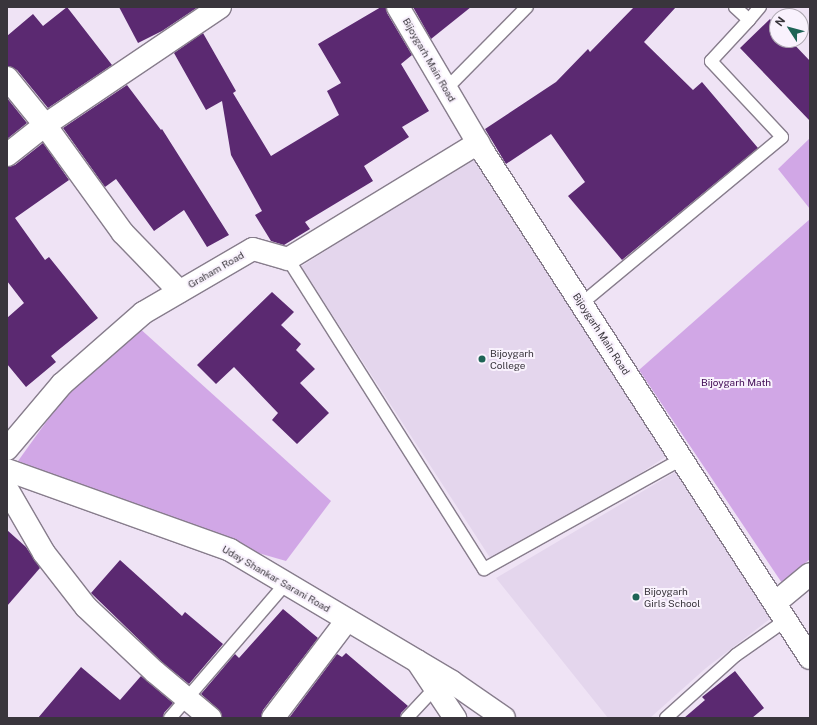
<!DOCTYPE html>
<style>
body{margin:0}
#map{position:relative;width:817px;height:725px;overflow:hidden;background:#efe3f5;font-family:"Public Sans",sans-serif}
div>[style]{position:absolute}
.built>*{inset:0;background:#e4d6ed;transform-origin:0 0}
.green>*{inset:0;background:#d1a7e6}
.building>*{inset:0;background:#5b2971}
.roads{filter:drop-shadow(1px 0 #877d8c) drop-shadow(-1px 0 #877d8c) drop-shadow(0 1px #877d8c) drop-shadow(0 -1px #877d8c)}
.lane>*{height:12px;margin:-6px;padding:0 6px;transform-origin:6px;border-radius:6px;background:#fff}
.street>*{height:22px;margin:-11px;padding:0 11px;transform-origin:11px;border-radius:11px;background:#fff}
.secondary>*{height:22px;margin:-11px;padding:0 11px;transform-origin:11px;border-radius:11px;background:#fff}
.dots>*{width:11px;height:11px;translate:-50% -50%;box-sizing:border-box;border:2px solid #f9f2fd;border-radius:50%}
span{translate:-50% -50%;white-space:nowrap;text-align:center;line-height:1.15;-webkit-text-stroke:4px #f9f2fd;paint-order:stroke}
.street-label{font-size:10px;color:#39353c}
.poi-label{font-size:10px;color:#39353c}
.left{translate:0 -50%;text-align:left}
.park-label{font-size:10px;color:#3f0953}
.frame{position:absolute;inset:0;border:8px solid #39353c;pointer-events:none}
.north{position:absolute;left:769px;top:8px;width:40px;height:40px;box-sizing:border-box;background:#f9f2fd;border:1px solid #aca6b0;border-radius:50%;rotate:306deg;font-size:11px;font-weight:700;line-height:16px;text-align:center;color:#39353c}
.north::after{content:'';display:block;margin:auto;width:14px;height:18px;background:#1e6456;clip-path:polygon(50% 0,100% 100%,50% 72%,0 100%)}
</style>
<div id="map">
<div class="built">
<i style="left:473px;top:155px;width:358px;height:205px;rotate:57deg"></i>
<i style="clip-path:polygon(677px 471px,775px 615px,706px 668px,650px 718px,608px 718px,496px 578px)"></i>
</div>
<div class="green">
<i style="clip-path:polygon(810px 138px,810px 209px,778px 169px)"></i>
<i style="clip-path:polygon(810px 219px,810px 559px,782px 583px,639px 370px)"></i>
<i style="clip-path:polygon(137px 326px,331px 501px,286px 561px,245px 549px,18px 461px,67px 393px)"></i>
</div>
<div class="building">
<i style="clip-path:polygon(67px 7px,112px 65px,48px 108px,17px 70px,7px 66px,7px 36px,33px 14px,43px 26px)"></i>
<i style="clip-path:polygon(119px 7px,198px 7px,162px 31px,138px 43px)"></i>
<i style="clip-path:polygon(381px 7px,386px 7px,387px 13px,412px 55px,401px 64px,429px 111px,402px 127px,409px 137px,364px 166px,373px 181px,305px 222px,310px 229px,284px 245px,271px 241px,255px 215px,262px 211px,231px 155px,222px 101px,206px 110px,174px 53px,203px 33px,236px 91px,233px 93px,271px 156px,339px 115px,327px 91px,341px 83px,318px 44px)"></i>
<i style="clip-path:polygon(413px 7px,471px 7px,431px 39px)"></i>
<i style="clip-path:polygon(634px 7px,676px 7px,644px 42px,693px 90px,702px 82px,758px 148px,622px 260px,568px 196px,585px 182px,551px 134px,506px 164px,485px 129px,556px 82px,588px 49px,590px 52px)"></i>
<i style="clip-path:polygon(770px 19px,777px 27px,777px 40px,790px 40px,810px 61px,810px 121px,740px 48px)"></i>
<i style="clip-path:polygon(127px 85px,161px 130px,162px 129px,229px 235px,207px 247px,184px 210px,154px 231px,116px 179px,105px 187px,63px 128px)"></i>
<i style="clip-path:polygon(7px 98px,27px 123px,7px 139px)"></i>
<i style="clip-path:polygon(43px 143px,69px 180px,15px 218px,45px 260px,49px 257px,98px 318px,51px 356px,56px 362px,26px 387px,7px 364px,7px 318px,24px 303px,7px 281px,7px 167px,15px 165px)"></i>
<i style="clip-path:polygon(272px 292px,294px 312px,281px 325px,301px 344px,296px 350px,315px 369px,300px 383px,329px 413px,297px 444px,272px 420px,278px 413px,234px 367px,216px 384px,197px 365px)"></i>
<i style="clip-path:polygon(7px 530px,26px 547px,40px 568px,7px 606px)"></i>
<i style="clip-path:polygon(120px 560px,182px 616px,185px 612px,223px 644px,189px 684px,163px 663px,91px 593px)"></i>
<i style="clip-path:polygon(283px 609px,318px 638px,263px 710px,261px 718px,222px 718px,218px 709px,201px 694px,235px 654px,239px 658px)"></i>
<i style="clip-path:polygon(346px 653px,408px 706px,401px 713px,400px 718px,289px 718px,337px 654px,342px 657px)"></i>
<i style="clip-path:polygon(81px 667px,120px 700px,141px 676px,173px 703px,164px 713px,163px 718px,38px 718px)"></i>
<i style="clip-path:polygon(735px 671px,764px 708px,752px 718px,684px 718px,705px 700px,702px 697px)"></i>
</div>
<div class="roads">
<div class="lane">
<i style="left:735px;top:7px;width:19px;rotate:43deg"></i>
<i style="left:749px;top:20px;width:17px;rotate:-50deg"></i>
<i style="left:446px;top:89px;width:115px;rotate:-45.4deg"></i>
<i style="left:288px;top:259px;width:367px;rotate:57.7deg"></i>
<i style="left:484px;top:569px;width:227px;rotate:-29.1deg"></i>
<i style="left:581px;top:304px;width:261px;rotate:-39.7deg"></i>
<i style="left:782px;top:137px;width:104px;rotate:-133.1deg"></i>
<i style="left:711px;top:61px;width:56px;rotate:-47.2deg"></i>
<i style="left:170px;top:718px;width:178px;rotate:-49.3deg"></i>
<i style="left:407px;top:718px;width:41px;rotate:-47deg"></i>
<i style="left:666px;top:718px;width:94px;rotate:-42deg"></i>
<i style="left:736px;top:655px;width:61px;rotate:-35deg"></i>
</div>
<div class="street">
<i style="left:7px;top:78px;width:60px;rotate:51deg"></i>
<i style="left:45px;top:125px;width:133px;rotate:54.2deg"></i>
<i style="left:123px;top:233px;width:81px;rotate:46deg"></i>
<i style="left:7px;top:155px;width:48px;rotate:-38.3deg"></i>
<i style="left:45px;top:125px;width:211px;rotate:-34deg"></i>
<i style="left:7px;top:449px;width:85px;rotate:-49.8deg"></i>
<i style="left:62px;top:384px;width:108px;rotate:-41.2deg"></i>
<i style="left:143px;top:313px;width:127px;rotate:-30.2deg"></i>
<i style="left:253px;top:249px;width:36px;rotate:16deg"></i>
<i style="left:288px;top:259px;width:223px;rotate:-31.4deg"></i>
<i style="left:7px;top:489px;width:74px;rotate:60deg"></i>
<i style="left:44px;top:553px;width:68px;rotate:52.1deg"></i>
<i style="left:86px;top:607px;width:95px;rotate:43.3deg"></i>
<i style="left:155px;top:672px;width:72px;rotate:39.9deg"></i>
<i style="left:775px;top:603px;width:45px;rotate:-39.6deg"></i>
<i style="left:417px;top:661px;width:69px;rotate:56.3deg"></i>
<i style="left:273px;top:718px;width:123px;rotate:-52.9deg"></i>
</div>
<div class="secondary">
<i style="left:398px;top:7px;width:169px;rotate:59.5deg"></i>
<i style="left:484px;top:153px;width:601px;rotate:57.16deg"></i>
<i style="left:7px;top:470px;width:237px;rotate:19.7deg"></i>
<i style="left:230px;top:550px;width:258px;rotate:30.7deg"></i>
<i style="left:452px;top:682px;width:63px;rotate:34.7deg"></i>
</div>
</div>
<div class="dots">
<i style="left:482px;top:359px;background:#1e6456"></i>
<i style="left:636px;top:597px;background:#1e6456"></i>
</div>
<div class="street-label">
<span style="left:429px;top:60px;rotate:60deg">Bijoygarh Main Road</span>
<span style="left:216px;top:270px;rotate:-30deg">Graham Road</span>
<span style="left:601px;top:334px;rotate:57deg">Bijoygarh Main Road</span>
<span style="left:276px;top:579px;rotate:30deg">Uday Shankar Sarani Road</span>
</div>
<div class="poi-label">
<span class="left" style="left:490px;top:359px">Bijoygarh<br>College</span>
<span class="left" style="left:644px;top:597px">Bijoygarh<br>Girls School</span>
</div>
<div class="park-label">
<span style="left:736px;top:383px">Bijoygarh Math</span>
</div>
<div class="frame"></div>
<div class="north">N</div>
</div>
